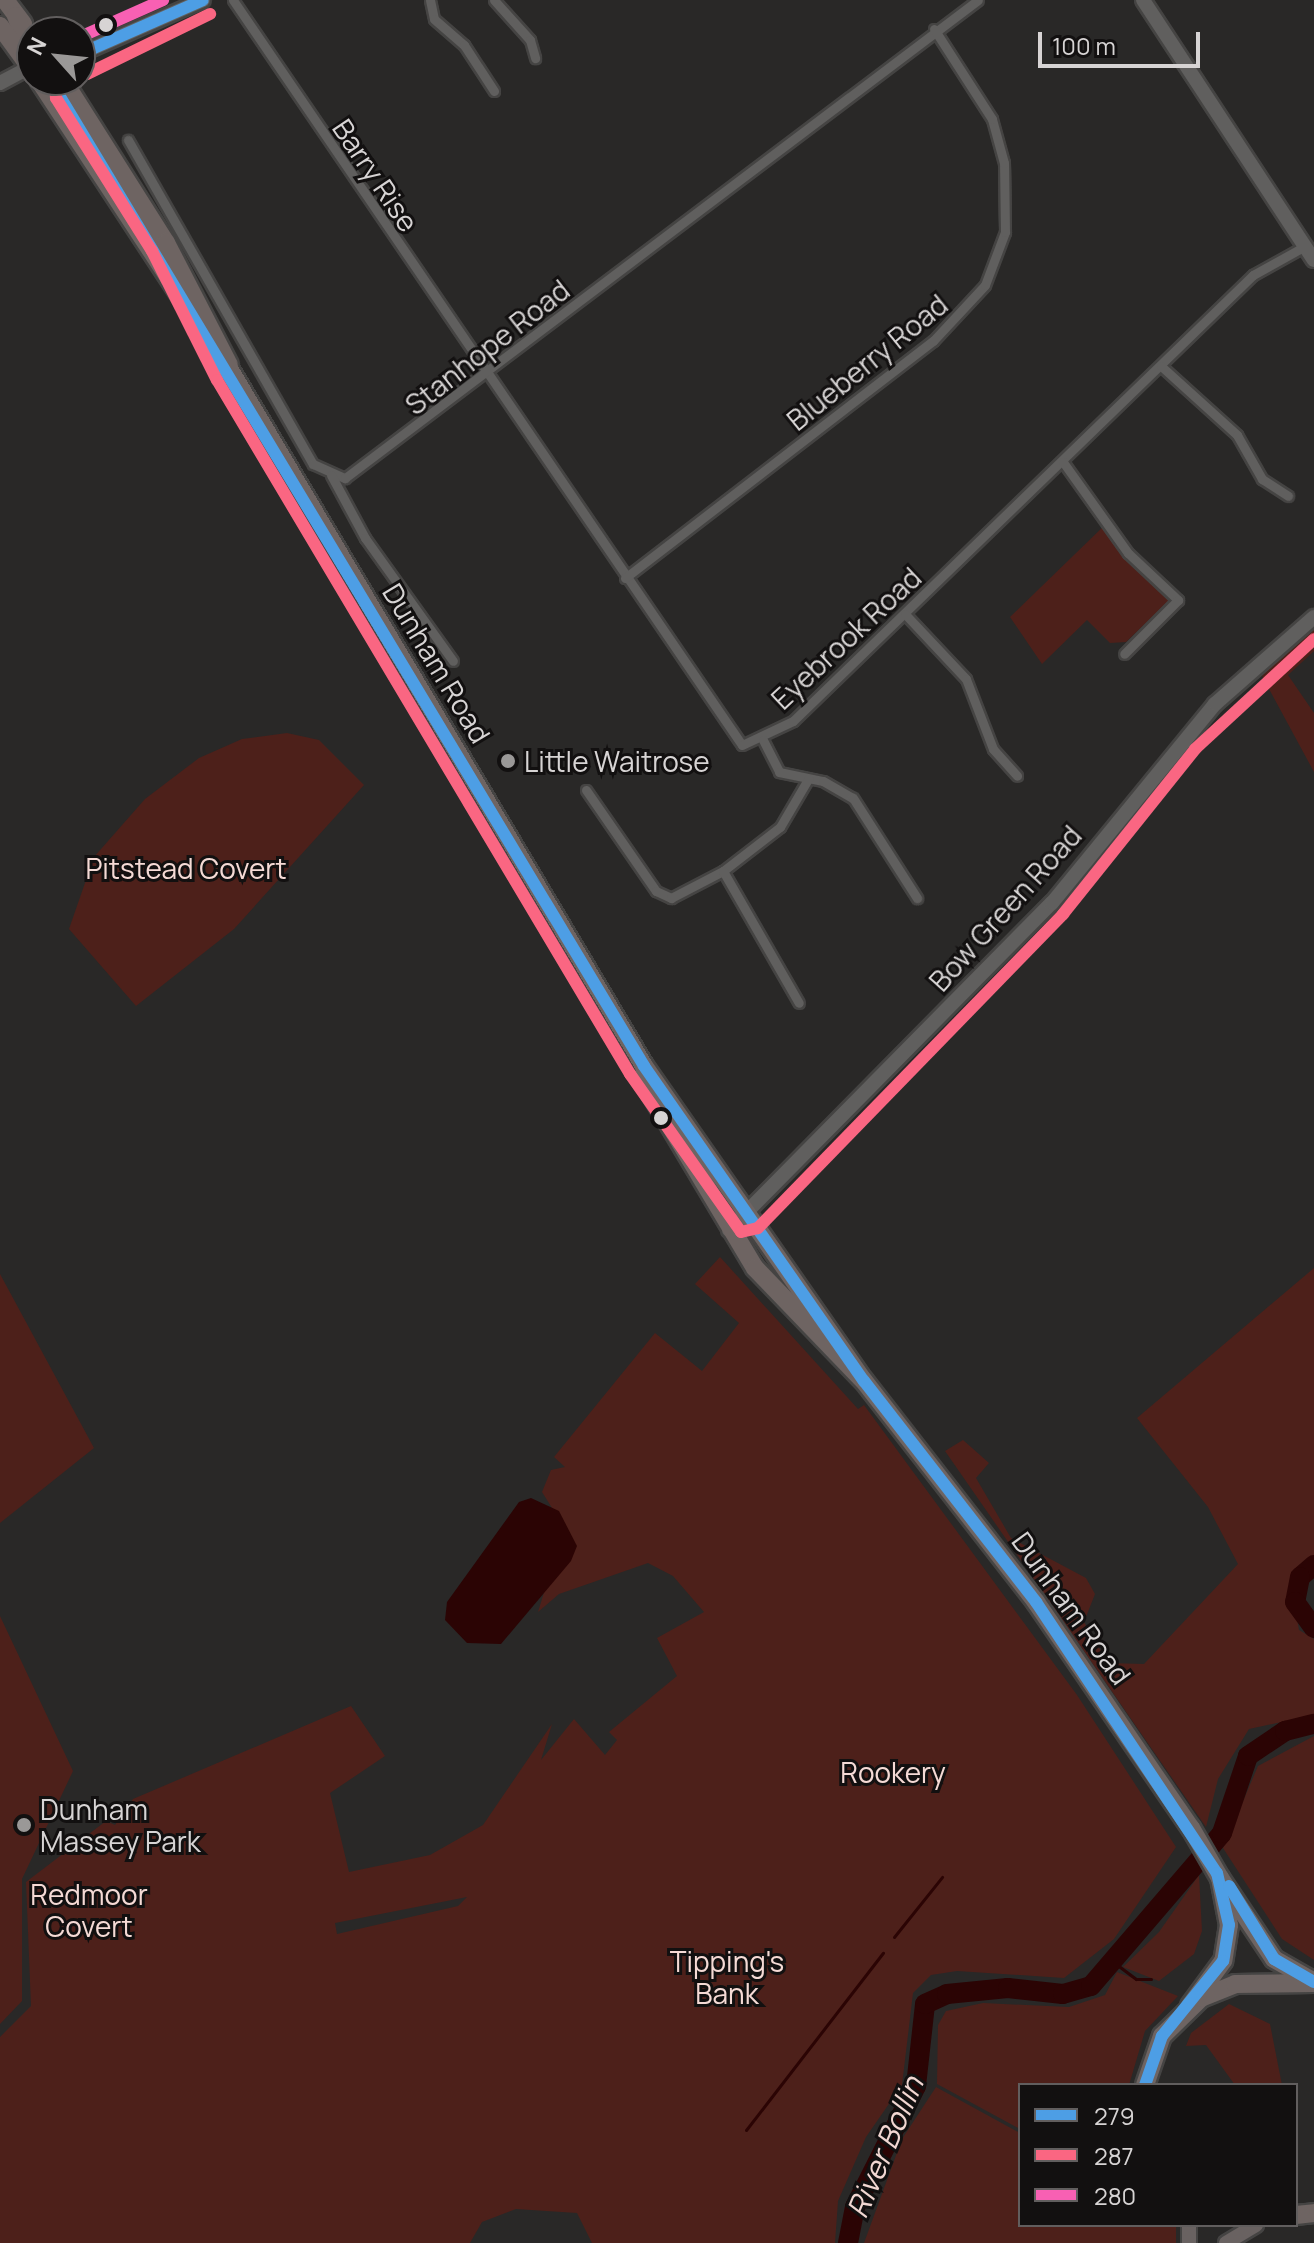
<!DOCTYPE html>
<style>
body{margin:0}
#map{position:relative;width:1314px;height:2243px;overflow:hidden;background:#292827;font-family:Manrope,sans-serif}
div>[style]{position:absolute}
.green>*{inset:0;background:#4d201a}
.water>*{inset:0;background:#2b0404}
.stream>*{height:3px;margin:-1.5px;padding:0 1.5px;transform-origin:1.5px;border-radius:1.5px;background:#2b0404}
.river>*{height:20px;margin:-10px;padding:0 10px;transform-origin:10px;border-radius:10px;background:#2b0404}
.roads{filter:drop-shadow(2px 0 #454443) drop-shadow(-2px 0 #454443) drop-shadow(0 2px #454443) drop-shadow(0 -2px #454443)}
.street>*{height:9px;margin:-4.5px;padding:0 4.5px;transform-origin:4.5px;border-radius:4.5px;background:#605f5e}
.secondary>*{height:14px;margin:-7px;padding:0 7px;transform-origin:7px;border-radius:7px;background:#605f5e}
.primary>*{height:14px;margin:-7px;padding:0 7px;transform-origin:7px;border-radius:7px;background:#696261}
.highway>*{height:18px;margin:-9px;padding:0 9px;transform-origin:9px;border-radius:9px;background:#6e6462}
.bus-1>*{height:12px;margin:-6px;padding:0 6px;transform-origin:6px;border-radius:6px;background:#4d9ee5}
.bus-2>*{height:12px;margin:-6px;padding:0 6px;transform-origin:6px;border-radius:6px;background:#fa6682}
.bus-3>*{height:12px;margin:-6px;padding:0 6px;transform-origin:6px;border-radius:6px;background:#f860b3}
.dots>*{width:22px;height:22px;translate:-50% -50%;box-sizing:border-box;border:4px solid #121010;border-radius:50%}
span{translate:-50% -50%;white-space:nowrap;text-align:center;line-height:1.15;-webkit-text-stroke:6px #121010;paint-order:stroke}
.street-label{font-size:28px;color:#d7d4d4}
.poi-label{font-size:28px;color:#d7d4d4}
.left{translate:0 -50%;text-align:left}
.park-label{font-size:28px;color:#f5dad5}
.water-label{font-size:30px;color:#f2d7d2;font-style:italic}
.legend{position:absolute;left:1018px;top:2083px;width:280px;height:144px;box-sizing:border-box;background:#121010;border:2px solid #615e5e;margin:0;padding:10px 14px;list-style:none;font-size:24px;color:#d7d4d4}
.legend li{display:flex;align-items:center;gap:16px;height:40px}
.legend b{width:40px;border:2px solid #615e5e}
.north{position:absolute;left:16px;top:16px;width:80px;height:80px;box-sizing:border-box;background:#121010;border:2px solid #615e5e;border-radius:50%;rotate:297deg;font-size:22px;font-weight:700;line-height:32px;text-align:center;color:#d7d4d4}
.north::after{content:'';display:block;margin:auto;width:28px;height:36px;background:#9a9897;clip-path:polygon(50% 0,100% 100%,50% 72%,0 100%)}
.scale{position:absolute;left:1038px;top:32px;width:162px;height:36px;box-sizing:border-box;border:4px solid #d7d4d4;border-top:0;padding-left:10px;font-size:24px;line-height:28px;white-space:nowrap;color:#d7d4d4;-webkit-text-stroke:6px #121010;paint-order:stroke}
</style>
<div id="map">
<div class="green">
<i style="clip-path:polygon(1108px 522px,1172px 598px,1126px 642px,1110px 643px,1087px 620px,1042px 664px,1010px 617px)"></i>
<i style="clip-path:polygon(1314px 620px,1314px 651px,1288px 675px,1314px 713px,1314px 772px,1262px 676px)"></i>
<i style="clip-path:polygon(287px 733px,319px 740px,364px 785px,234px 929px,136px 1006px,69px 929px,94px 857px,145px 799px,199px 758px,242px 739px)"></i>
<i style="clip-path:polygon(evenodd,720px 1257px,858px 1409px,864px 1405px,1077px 1695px,1176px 1847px,1114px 1939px,1064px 1978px,957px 1971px,931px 1975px,913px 1993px,902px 2085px,866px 2137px,838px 2201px,835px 2243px,592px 2243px,577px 2213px,516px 2209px,482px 2222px,470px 2243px,0 2243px,0 2037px,31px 2006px,26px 1882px,106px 1821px,115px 1825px,133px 1799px,351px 1706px,385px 1756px,330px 1793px,349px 1872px,430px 1855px,483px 1825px,552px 1724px,541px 1760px,574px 1719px,605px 1755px,617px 1740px,609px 1732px,677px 1676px,657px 1638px,704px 1612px,673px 1576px,648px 1563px,559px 1594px,538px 1612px,564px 1527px,542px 1492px,551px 1470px,565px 1467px,554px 1457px,655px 1333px,702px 1371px,739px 1323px,695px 1284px,720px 1257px,467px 1897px,458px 1906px,337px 1934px,335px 1923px,467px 1897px)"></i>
<i style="clip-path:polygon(1314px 1268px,1314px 1562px,1291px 1584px,1299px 1630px,1314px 1639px,1314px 1715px,1249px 1729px,1218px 1779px,1206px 1827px,945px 1451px,963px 1440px,989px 1463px,976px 1478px,1011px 1538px,1086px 1578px,1095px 1594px,1084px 1622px,1108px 1663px,1144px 1664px,1238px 1564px,1208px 1507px,1137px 1418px)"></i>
<i style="clip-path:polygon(0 1274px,94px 1448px,0 1523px)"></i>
<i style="clip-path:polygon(0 1616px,73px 1771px,22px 1879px,22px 2001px,0 2024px)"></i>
<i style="clip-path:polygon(1314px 1736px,1314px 1960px,1282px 1939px,1223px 1848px,1258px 1766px)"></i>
<i style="clip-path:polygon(1199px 1875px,1202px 1931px,1194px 1954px,1159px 1981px,1123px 1967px,1159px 1932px)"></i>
<i style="clip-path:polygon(1117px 1972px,1178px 1996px,1145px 2031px,1129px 2085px,1020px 2085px,1020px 2129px,937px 2084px,938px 2025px,946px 2011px,983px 2003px,1069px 2007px,1105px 1995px)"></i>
<i style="clip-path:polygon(1229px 2004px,1270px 2024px,1282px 2085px,1235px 2085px,1206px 2045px,1186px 2046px,1191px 2033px)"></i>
<i style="clip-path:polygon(936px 2087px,1020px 2133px,1020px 2225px,1176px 2225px,1176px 2243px,864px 2243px,902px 2139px)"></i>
</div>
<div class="water">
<i style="clip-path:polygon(531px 1498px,559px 1511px,577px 1546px,571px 1561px,501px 1644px,467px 1643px,445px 1620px,447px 1602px,519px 1502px)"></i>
</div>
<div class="stream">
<i style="left:894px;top:1937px;width:77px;rotate:-51.3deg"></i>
<i style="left:1112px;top:1961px;width:30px;rotate:37deg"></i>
<i style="left:1136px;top:1979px;width:15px"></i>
<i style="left:746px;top:2130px;width:224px;rotate:-52.3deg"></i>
</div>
<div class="river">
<i style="left:1314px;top:1565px;width:18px;rotate:139deg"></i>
<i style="left:1300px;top:1577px;width:25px;rotate:101deg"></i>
<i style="left:1295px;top:1602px;width:32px;rotate:54deg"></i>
<i style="left:848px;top:2243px;width:37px;rotate:-79deg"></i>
<i style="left:855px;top:2207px;width:136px;rotate:-63.2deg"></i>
<i style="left:916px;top:2086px;width:82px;rotate:-83.7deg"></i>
<i style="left:925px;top:2004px;width:24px;rotate:-24deg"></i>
<i style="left:947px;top:1994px;width:61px;rotate:-5.6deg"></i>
<i style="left:1008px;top:1988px;width:55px;rotate:6.2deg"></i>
<i style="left:1063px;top:1994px;width:29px;rotate:-16deg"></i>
<i style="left:1091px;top:1986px;width:201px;rotate:-49.4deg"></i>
<i style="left:1222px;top:1833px;width:81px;rotate:-71.3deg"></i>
<i style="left:1248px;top:1756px;width:45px;rotate:-34deg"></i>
<i style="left:1285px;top:1731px;width:30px;rotate:-14deg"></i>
</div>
<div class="roads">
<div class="street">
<i style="left:233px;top:0;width:902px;rotate:55.66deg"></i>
<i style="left:742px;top:745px;width:56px;rotate:-25.2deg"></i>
<i style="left:793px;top:721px;width:641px;rotate:-44.11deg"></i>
<i style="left:1253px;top:275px;width:60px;rotate:-29.1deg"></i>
<i style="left:430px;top:0;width:19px;rotate:78deg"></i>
<i style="left:434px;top:19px;width:40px;rotate:41deg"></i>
<i style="left:464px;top:45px;width:55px;rotate:56.9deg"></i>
<i style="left:494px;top:0;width:54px;rotate:48deg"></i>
<i style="left:530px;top:40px;width:19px;rotate:74deg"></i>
<i style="left:128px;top:140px;width:373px;rotate:60.3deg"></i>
<i style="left:313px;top:464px;width:35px;rotate:24deg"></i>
<i style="left:345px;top:478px;width:793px;rotate:-37.06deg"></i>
<i style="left:1161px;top:366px;width:103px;rotate:42.2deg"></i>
<i style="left:1237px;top:435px;width:51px;rotate:60.4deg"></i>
<i style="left:1262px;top:479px;width:31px;rotate:33deg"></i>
<i style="left:1063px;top:462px;width:112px;rotate:54.5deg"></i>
<i style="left:1128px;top:553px;width:69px;rotate:43.2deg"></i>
<i style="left:1178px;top:600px;width:76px;rotate:135deg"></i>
<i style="left:331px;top:475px;width:72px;rotate:61.6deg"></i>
<i style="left:365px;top:538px;width:151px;rotate:54.4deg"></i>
<i style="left:625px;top:578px;width:389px;rotate:-37.6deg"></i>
<i style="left:933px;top:341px;width:76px;rotate:-47.1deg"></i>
<i style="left:985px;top:285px;width:57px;rotate:-69.3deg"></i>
<i style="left:1005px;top:232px;width:69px;rotate:-90.8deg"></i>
<i style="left:1004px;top:163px;width:46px;rotate:-105.3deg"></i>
<i style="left:992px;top:119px;width:107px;rotate:-122.8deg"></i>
<i style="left:905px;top:614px;width:89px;rotate:46.8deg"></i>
<i style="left:966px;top:679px;width:75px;rotate:68.9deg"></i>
<i style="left:993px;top:749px;width:36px;rotate:48deg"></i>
<i style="left:763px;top:740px;width:36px;rotate:63deg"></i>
<i style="left:779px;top:772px;width:45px;rotate:11.6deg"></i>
<i style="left:823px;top:781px;width:34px;rotate:30deg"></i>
<i style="left:853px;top:798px;width:119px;rotate:57.4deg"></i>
<i style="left:586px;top:790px;width:123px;rotate:55.3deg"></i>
<i style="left:656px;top:891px;width:17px;rotate:25deg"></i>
<i style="left:671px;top:898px;width:59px;rotate:-27.4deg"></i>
<i style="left:723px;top:871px;width:72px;rotate:-37.7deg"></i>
<i style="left:780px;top:827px;width:56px;rotate:-59.7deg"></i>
<i style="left:723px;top:871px;width:152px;rotate:60.1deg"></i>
</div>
<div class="secondary">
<i style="left:1143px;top:0;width:311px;rotate:56.7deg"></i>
<i style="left:80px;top:54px;width:134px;rotate:-23.7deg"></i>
<i style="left:0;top:83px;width:36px;rotate:-28deg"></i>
<i style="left:729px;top:1230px;width:460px;rotate:-45.4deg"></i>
<i style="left:1052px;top:903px;width:257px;rotate:-50.7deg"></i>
<i style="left:1215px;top:704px;width:132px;rotate:-41.3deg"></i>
</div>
<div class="primary">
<i style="left:1189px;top:2225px;width:18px;rotate:90deg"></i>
<i style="left:1226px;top:2243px;width:35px;rotate:-31deg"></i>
</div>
<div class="highway">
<i style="left:5px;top:0;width:30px;rotate:53deg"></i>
<i style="left:16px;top:16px;width:30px;rotate:70deg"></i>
<i style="left:0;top:26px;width:54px;rotate:54deg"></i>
<i style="left:80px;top:60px;width:6px;rotate:-72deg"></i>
<i style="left:39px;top:80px;width:349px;rotate:56.7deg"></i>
<i style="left:231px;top:372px;width:808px;rotate:59.24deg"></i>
<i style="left:644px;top:1066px;width:384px;rotate:55.1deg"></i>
<i style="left:864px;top:1381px;width:280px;rotate:52.1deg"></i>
<i style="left:1036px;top:1602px;width:274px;rotate:55.6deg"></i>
<i style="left:1191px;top:1828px;width:58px;rotate:59.9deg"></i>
<i style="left:1220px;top:1878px;width:48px;rotate:79.2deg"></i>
<i style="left:1229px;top:1925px;width:36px;rotate:99deg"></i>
<i style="left:1223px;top:1961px;width:56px;rotate:126.3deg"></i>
<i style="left:63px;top:80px;width:193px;rotate:57.7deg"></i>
<i style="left:166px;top:243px;width:137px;rotate:62.7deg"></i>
<i style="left:644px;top:1066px;width:21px;rotate:82deg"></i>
<i style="left:647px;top:1087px;width:211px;rotate:59.2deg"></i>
<i style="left:755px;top:1268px;width:153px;rotate:46.1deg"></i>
<i style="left:1220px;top:1878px;width:97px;rotate:56.3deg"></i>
<i style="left:1274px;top:1959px;width:43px;rotate:29.6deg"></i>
<i style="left:1145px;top:2085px;width:52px;rotate:-70.9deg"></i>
<i style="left:1162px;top:2036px;width:54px;rotate:-44.3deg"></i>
<i style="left:1201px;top:1998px;width:37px;rotate:-22deg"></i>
<i style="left:1235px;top:1984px;width:79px;rotate:-0.7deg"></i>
<i style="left:1296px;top:2215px;width:18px;rotate:-6deg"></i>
</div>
</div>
<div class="bus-1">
<i style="left:80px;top:54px;width:134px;rotate:-23.7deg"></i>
<i style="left:50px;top:80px;width:1151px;rotate:58.93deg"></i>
<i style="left:644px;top:1066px;width:384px;rotate:55.1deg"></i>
<i style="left:864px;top:1381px;width:280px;rotate:52.1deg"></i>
<i style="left:1036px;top:1602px;width:326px;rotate:56.3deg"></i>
<i style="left:1217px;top:1873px;width:53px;rotate:77deg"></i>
<i style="left:1229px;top:1925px;width:36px;rotate:99deg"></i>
<i style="left:1223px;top:1961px;width:97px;rotate:129.1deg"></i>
<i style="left:1162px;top:2036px;width:52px;rotate:109.1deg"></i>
<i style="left:1229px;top:1886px;width:86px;rotate:58.3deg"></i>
<i style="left:1274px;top:1959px;width:46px;rotate:29.9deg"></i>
</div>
<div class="bus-2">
<i style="left:87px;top:74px;width:137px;rotate:-26deg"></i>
<i style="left:55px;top:80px;width:18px;rotate:87deg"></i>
<i style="left:56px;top:98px;width:181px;rotate:57.9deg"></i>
<i style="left:152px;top:251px;width:144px;rotate:63.3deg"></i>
<i style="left:217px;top:380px;width:808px;rotate:59.24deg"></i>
<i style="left:630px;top:1074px;width:193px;rotate:54.9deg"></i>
<i style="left:741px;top:1232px;width:17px;rotate:-13deg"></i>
<i style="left:758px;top:1228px;width:438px;rotate:-45.8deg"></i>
<i style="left:1063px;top:914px;width:211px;rotate:-51.3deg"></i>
<i style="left:1195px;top:749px;width:162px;rotate:-42.7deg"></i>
</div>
<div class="bus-3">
<i style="left:80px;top:37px;width:91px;rotate:-24deg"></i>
</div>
<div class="dots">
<i style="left:106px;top:25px;background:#d7d4d4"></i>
<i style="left:508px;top:761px;background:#9a9897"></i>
<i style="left:661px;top:1118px;background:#d7d4d4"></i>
<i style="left:24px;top:1825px;background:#9a9897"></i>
</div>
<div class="street-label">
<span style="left:376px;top:175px;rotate:56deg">Barry Rise</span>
<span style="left:487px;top:347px;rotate:-38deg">Stanhope Road</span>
<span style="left:867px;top:362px;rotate:-39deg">Blueberry Road</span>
<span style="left:846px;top:638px;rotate:-43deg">Eyebrook Road</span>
<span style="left:437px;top:663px;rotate:59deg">Dunham Road</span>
<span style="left:1005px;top:908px;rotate:-48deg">Bow Green Road</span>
<span style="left:1072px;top:1608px;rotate:54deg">Dunham Road</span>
</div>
<div class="poi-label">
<span class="left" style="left:524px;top:761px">Little Waitrose</span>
<span class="left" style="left:40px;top:1825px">Dunham<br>Massey Park</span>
</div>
<div class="park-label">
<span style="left:186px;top:868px">Pitstead Covert</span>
<span style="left:893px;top:1772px">Rookery</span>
<span style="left:89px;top:1910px">Redmoor<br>Covert</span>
<span style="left:727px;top:1977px">Tipping's<br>Bank</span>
</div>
<div class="water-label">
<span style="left:885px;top:2147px;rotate:-67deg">River Bollin</span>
</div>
<ul class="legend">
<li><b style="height:10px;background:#4d9ee5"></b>279</li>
<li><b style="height:10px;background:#fa6682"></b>287</li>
<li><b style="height:10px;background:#f860b3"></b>280</li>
</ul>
<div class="north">N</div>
<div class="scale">100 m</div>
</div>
